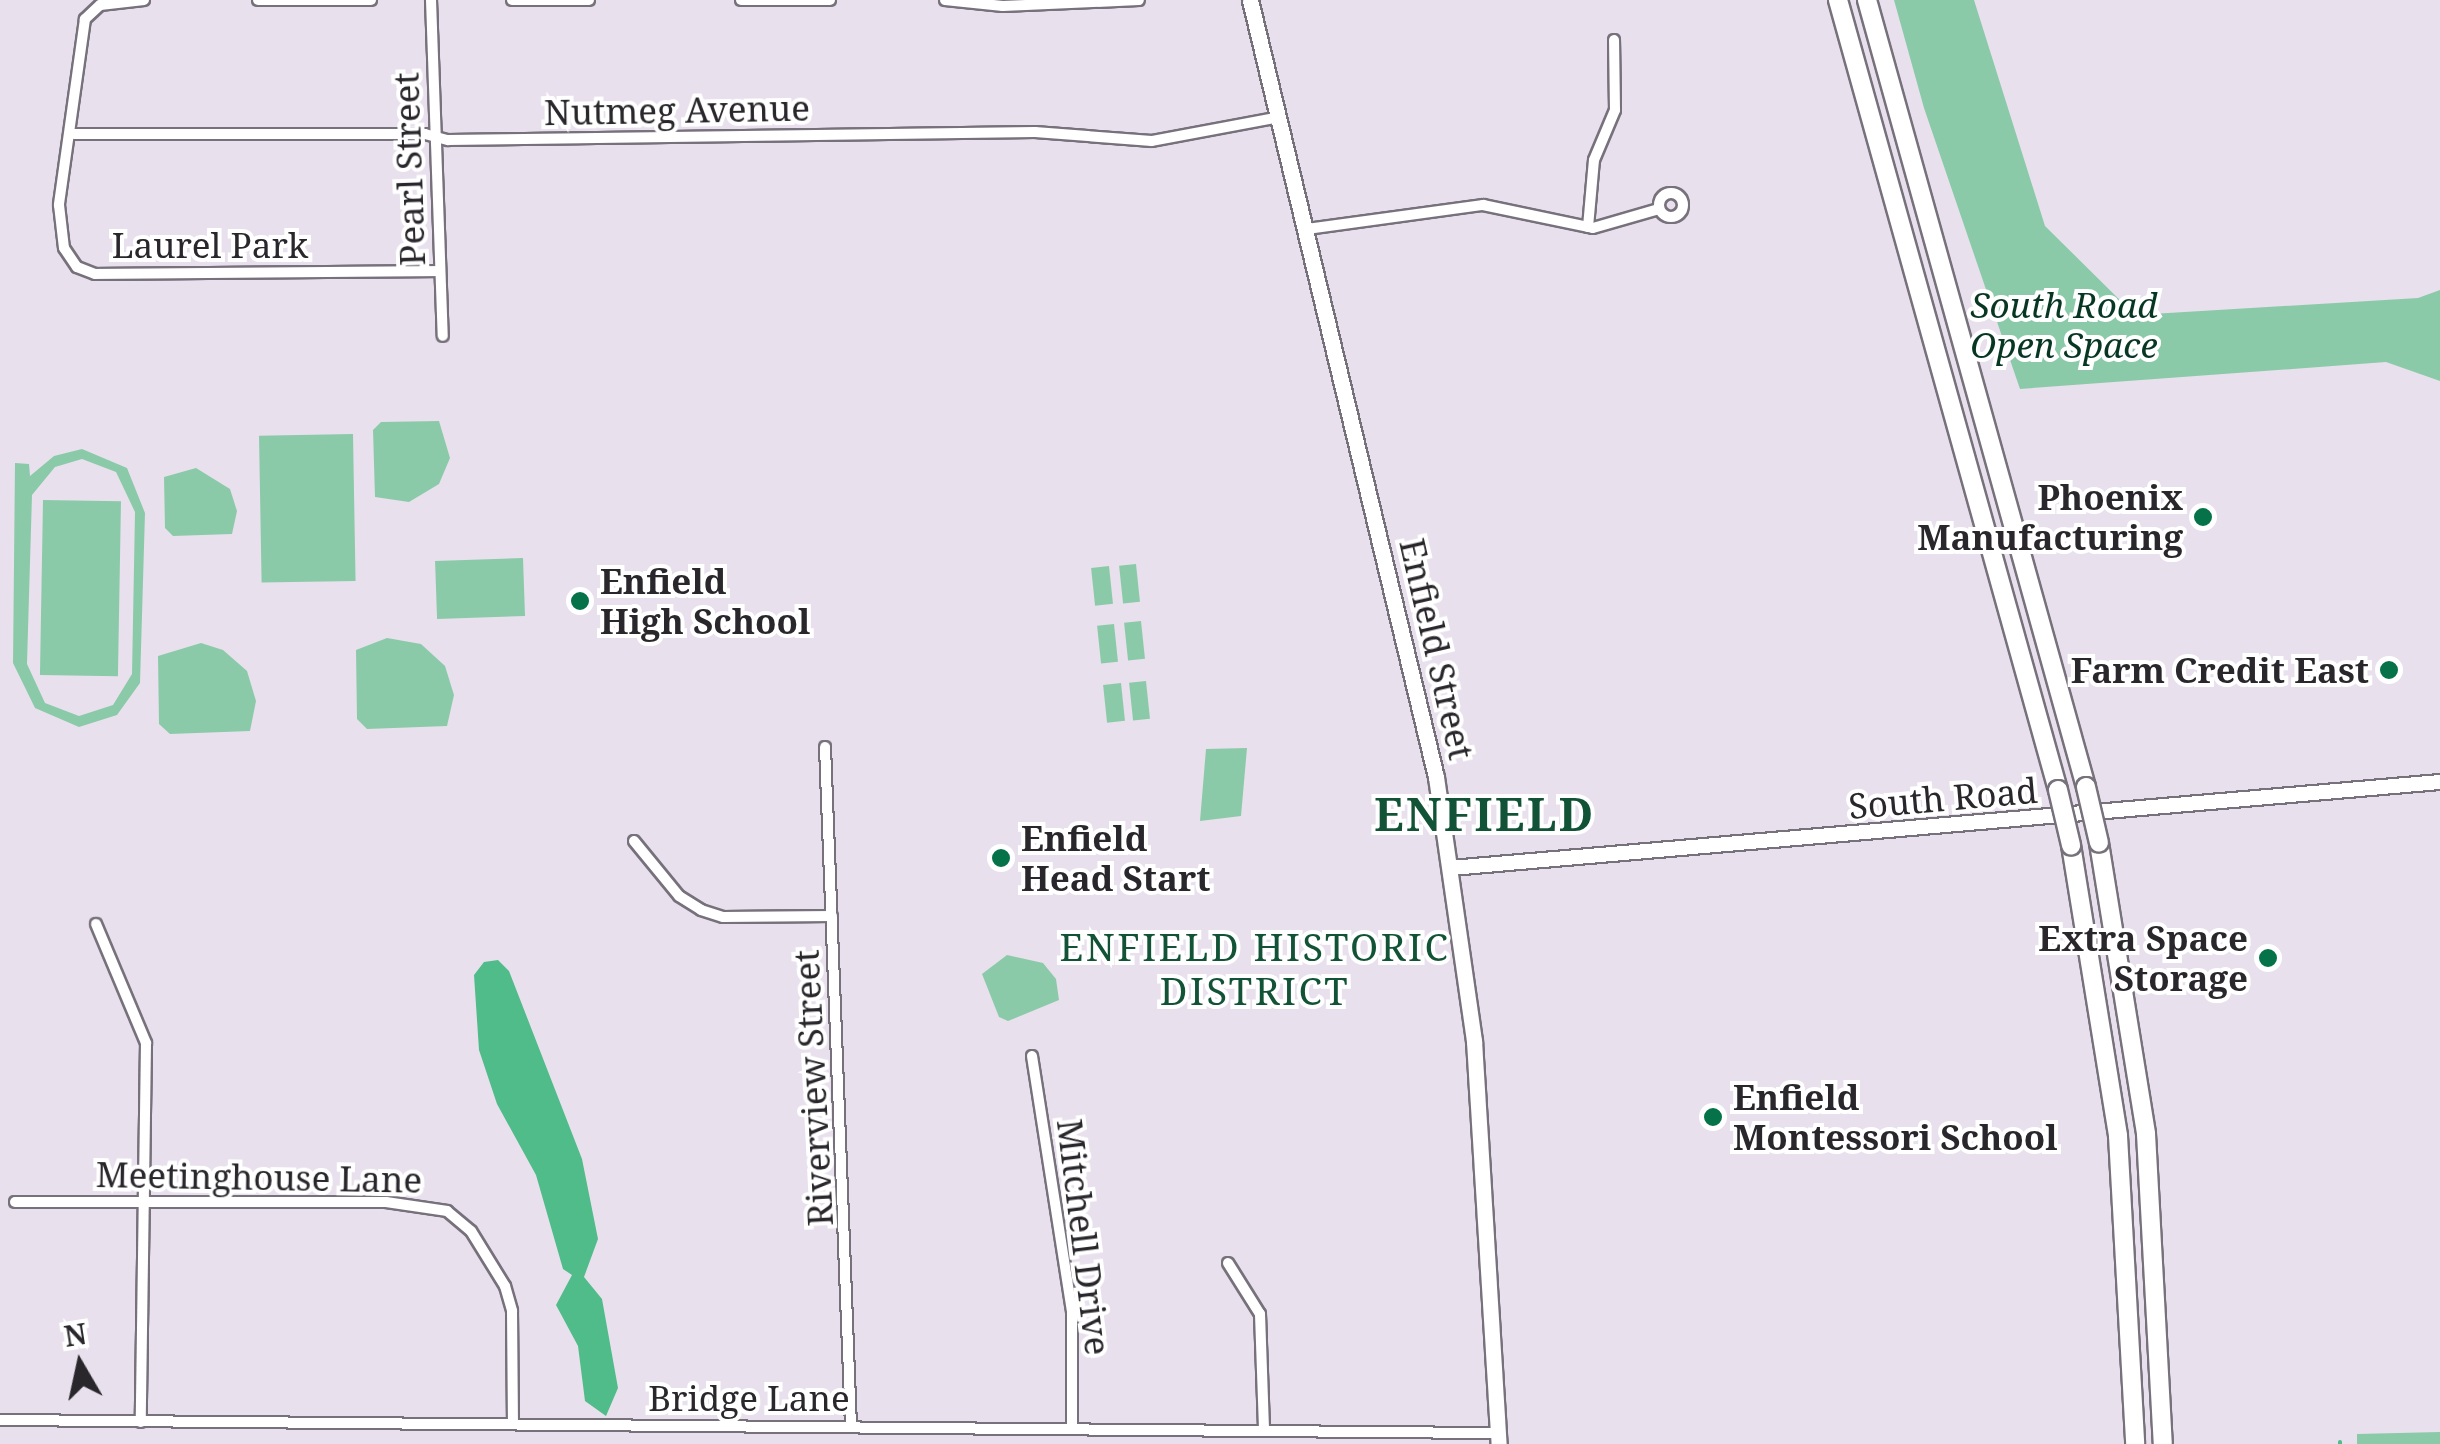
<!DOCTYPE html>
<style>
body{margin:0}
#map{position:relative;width:2440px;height:1444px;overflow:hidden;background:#e8e0ed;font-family:"Noto Serif",serif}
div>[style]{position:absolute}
.green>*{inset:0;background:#8bcaa8;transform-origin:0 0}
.water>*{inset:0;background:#50bc89}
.stream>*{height:4px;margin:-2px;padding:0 2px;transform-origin:2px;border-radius:2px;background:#50bc89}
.roads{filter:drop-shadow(2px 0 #77717c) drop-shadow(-2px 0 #77717c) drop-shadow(0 2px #77717c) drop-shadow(0 -2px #77717c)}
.street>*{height:10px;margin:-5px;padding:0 5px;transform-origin:5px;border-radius:5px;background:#fff}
.street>.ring{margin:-5px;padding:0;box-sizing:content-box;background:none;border:10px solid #fff;border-radius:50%}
.secondary>*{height:14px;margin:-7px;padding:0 7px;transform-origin:7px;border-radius:7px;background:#fff}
.primary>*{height:15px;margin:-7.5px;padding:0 7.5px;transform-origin:7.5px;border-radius:7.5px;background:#fff}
.highway>*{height:18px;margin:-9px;padding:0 9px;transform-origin:9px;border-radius:9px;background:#fff}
.bridges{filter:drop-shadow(2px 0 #77717c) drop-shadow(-2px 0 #77717c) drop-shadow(0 2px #77717c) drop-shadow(0 -2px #77717c)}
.highway-bridge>*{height:18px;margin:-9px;padding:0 9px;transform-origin:9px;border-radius:9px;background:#fff}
.dots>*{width:28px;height:28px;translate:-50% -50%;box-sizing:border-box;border:5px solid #fff;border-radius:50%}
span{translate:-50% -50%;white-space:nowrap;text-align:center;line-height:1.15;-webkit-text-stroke:8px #fff;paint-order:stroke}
.street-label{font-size:35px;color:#2a272c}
.park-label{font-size:35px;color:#073723;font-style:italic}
.poi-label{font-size:35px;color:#2a272c;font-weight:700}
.right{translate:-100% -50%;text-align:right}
.left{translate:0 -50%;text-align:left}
.neighbourhood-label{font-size:38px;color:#125337;letter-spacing:2.5px}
.district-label{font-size:45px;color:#125337;font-weight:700;letter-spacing:2.5px}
.north{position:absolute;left:30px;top:1314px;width:100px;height:100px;-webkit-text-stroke:8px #fff;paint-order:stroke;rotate:351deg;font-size:28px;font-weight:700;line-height:40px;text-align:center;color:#2a272c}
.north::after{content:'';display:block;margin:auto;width:35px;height:45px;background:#2a272c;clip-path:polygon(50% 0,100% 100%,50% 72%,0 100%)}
</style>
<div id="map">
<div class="green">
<i style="clip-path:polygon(1894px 0,1974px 0,2045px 226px,2135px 315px,2418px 298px,2440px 290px,2440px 381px,2386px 362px,2020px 389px,1924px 108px)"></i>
<i style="clip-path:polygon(439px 421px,450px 458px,439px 484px,409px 502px,375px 497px,373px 430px,381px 422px)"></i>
<i style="left:353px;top:434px;width:147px;height:94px;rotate:89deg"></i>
<i style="clip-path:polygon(evenodd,82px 449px,127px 468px,145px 513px,140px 683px,117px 715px,79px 727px,35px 708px,13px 663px,15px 463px,29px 464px,30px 476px,54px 456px,82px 449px,82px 459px,116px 472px,135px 512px,132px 674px,113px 705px,79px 716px,45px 703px,27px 664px,32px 495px,55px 467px,82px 459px)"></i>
<i style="clip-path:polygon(196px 468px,230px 489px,237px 511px,232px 534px,173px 536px,165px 528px,164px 477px)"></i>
<i style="left:43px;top:500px;width:78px;height:175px;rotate:1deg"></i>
<i style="left:523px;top:558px;width:58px;height:88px;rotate:88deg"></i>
<i style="left:1136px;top:564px;width:38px;height:17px;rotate:84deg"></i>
<i style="left:1109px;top:566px;width:38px;height:18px;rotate:84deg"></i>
<i style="left:1141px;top:621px;width:38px;height:17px;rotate:84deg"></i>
<i style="left:1114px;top:624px;width:38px;height:17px;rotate:84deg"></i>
<i style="clip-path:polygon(387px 638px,421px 644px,445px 666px,454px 695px,447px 726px,367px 729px,357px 719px,356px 650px)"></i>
<i style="clip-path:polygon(201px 643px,223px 650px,247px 671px,256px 701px,250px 731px,170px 734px,159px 724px,158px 656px)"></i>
<i style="left:1146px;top:681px;width:38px;height:17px;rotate:84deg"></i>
<i style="left:1121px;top:683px;width:38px;height:18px;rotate:84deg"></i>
<i style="clip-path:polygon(1247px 748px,1241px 816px,1200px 821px,1206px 749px)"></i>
<i style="clip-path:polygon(1007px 955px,1043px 963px,1056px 979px,1059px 1000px,1008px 1021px,999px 1017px,982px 974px)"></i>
<i style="clip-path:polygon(2440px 1432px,2440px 1444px,2357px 1444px,2357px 1434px)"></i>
</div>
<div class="water">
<i style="clip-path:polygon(498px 960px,509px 971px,582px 1159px,598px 1239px,584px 1277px,602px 1299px,618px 1388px,606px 1416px,585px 1401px,578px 1346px,556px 1305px,572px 1275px,563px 1269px,536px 1175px,497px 1104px,479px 1050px,474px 975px,484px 962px)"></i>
</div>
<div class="stream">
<i style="left:2340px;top:1442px;width:2px;rotate:90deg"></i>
</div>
<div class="roads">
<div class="street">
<i style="left:144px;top:0;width:44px;rotate:173.5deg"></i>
<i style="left:100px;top:5px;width:21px;rotate:137deg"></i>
<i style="left:85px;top:19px;width:188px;rotate:98deg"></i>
<i style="left:59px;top:205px;width:43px;rotate:83.4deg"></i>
<i style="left:64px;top:248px;width:23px;rotate:56deg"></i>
<i style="left:77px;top:267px;width:19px;rotate:21deg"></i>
<i style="left:95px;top:274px;width:345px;rotate:-0.5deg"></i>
<i style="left:258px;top:0;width:113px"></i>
<i style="left:431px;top:0;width:336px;rotate:88deg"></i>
<i style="left:512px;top:0;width:77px"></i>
<i style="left:741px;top:0;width:89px"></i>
<i style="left:945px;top:0;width:58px;rotate:5.9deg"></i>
<i style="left:1003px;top:6px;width:136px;rotate:-2.5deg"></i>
<i style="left:74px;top:134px;width:351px"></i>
<i style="left:425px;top:134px;width:24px;rotate:15deg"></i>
<i style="left:448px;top:140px;width:587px;rotate:-0.78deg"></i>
<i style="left:1035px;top:132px;width:117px;rotate:4.4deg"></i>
<i style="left:1152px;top:141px;width:130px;rotate:-10.6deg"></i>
<i class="ring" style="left:1659px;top:193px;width:14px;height:14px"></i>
<i style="left:1588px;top:227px;width:67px;rotate:-84.9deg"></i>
<i style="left:1594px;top:160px;width:54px;rotate:-67.2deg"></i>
<i style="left:1615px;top:110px;width:70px;rotate:-90.8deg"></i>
<i style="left:1307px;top:229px;width:178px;rotate:-7.8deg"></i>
<i style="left:1483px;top:205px;width:112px;rotate:11.8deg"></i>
<i style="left:1593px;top:228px;width:69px;rotate:-16.1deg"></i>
<i style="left:825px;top:747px;width:680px;rotate:87.81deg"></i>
<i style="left:634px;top:841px;width:71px;rotate:50.7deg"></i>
<i style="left:679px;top:896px;width:26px;rotate:32deg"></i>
<i style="left:701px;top:910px;width:23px;rotate:18deg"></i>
<i style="left:723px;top:917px;width:109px;rotate:-0.5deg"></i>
<i style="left:96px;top:924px;width:129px;rotate:67.2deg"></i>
<i style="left:146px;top:1043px;width:379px;rotate:90.8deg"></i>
<i style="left:1032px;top:1056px;width:259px;rotate:81.1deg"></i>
<i style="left:1072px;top:1312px;width:115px;rotate:90deg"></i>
<i style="left:15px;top:1202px;width:371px"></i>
<i style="left:386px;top:1202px;width:62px;rotate:8.4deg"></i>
<i style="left:447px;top:1211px;width:31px;rotate:40deg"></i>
<i style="left:471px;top:1231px;width:65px;rotate:58.3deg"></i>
<i style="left:505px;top:1286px;width:26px;rotate:74deg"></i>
<i style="left:512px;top:1311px;width:113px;rotate:89.5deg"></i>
<i style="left:1228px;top:1263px;width:60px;rotate:57.9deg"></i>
<i style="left:1260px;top:1314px;width:114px;rotate:88deg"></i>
<i style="left:0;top:1420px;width:1498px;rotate:0.5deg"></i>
</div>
<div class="secondary">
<i style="left:1451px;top:868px;width:993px;rotate:-4.97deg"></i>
</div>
<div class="primary">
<i style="left:1250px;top:0;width:799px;rotate:76.54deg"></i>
<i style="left:1436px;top:777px;width:267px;rotate:81.8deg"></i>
<i style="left:1474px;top:1041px;width:404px;rotate:86.5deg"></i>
</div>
<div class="highway">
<i style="left:1838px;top:0;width:820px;rotate:74.44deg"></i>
<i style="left:1867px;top:0;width:817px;rotate:74.45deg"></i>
<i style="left:2099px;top:843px;width:295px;rotate:80.8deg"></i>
<i style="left:2146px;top:1134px;width:310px;rotate:86.9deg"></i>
<i style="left:2071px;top:845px;width:295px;rotate:80.8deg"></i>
<i style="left:2118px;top:1136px;width:308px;rotate:86.8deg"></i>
</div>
</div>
<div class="bridges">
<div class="highway-bridge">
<i style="left:2086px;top:787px;width:57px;rotate:76.9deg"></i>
<i style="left:2058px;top:790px;width:57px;rotate:76.7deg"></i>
</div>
</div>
<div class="dots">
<i style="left:2203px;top:517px;background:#06724a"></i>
<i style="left:580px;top:601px;background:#06724a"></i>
<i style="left:2389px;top:670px;background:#06724a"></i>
<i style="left:1001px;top:858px;background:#06724a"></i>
<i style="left:2268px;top:958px;background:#06724a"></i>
<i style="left:1713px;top:1117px;background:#06724a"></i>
</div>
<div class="street-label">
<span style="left:677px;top:110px;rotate:-1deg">Nutmeg Avenue</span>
<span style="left:409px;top:169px;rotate:-92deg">Pearl Street</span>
<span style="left:210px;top:245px">Laurel Park</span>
<span style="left:1437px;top:649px;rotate:77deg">Enfield Street</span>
<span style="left:1943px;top:798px;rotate:-5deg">South Road</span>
<span style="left:813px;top:1088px;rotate:-93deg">Riverview Street</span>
<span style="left:259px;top:1177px;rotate:1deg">Meetinghouse Lane</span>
<span style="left:1084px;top:1237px;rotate:83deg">Mitchell Drive</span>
<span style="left:749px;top:1398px">Bridge Lane</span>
</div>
<div class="park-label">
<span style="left:2064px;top:325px">South Road<br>Open Space</span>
</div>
<div class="poi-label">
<span class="right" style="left:2183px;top:517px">Phoenix<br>Manufacturing</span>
<span class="left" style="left:600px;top:601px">Enfield<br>High School</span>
<span class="right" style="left:2369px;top:670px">Farm Credit East</span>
<span class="left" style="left:1021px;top:858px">Enfield<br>Head Start</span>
<span class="right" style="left:2248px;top:958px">Extra Space<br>Storage</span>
<span class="left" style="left:1733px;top:1117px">Enfield<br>Montessori School</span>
</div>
<div class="neighbourhood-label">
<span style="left:1255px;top:969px">ENFIELD HISTORIC<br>DISTRICT</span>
</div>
<div class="district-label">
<span style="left:1485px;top:814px">ENFIELD</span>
</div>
<div class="north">N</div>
</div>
